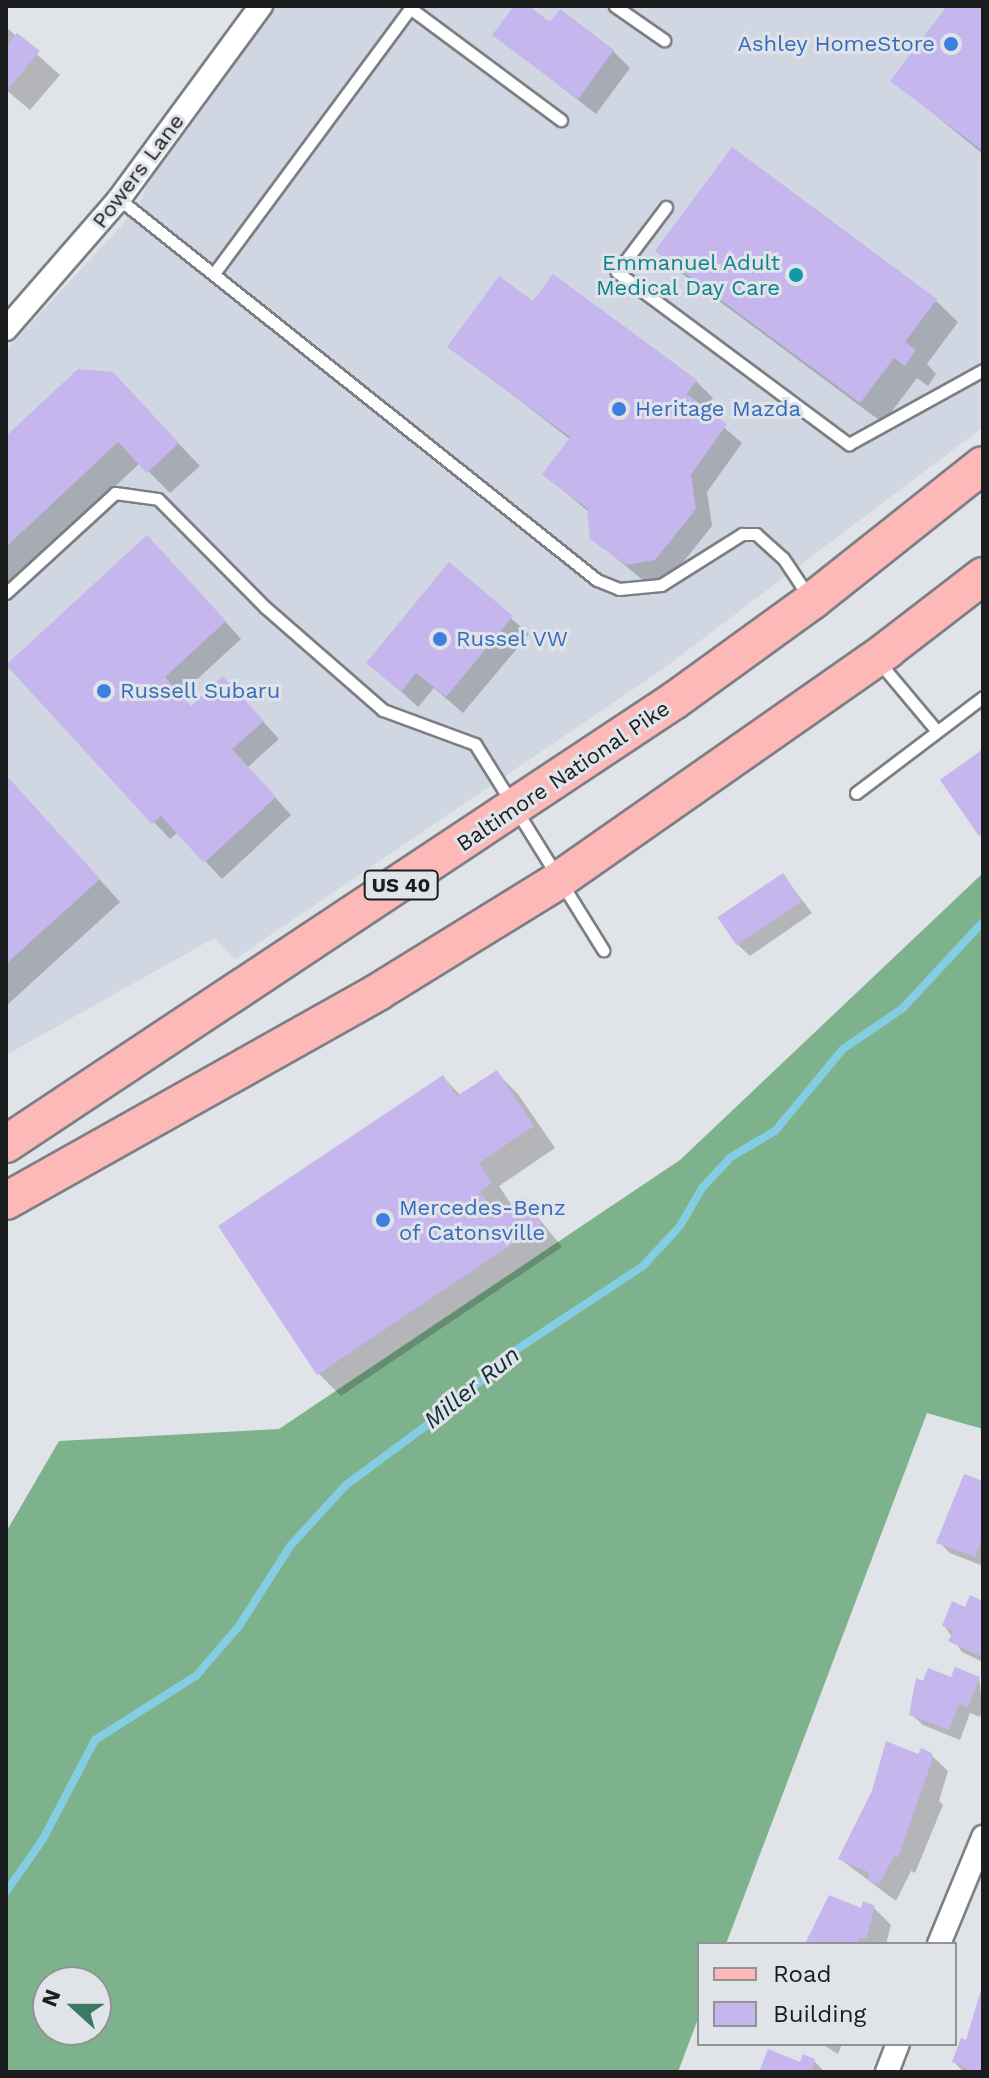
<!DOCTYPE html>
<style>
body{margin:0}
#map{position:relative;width:989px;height:2078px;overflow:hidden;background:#e0e3e7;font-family:"Work Sans",sans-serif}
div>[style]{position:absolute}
.built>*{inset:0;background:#d0d6e2}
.forest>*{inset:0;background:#7db28d}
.shadow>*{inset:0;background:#0003}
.stream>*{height:8px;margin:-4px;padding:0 4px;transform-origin:4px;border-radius:4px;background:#84cde2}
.building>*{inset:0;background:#c5b6ed;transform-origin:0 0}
.roads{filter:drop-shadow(2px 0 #7c7f83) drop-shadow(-2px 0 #7c7f83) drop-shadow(0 2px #7c7f83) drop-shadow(0 -2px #7c7f83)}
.lane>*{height:11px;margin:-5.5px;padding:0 5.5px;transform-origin:5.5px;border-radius:5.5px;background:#fff}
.street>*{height:22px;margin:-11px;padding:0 11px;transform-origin:11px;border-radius:11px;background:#fff}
.primary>*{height:36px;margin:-18px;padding:0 18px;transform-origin:18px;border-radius:18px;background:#fdb8b8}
.dots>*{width:22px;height:22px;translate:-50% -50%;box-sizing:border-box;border:4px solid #e0e3e7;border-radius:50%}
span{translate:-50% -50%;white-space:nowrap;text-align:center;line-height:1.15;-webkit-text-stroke:6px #e0e3e7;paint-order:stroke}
.shield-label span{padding:2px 6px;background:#e0e3e7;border:2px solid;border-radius:6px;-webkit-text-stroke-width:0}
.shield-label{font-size:20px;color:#1b1c1e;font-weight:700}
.shop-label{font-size:22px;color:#366cbe}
.right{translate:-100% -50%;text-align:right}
.left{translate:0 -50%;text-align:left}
.street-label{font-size:22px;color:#1b1c1e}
.culture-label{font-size:22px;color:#0d838f}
.water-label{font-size:24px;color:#0b2f38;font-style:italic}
.frame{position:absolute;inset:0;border:8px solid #1b1c1e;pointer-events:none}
.legend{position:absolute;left:697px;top:1942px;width:260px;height:104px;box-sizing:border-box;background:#e0e3e7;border:2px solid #919397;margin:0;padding:10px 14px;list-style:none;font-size:24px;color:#1b1c1e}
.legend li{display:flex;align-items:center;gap:16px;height:40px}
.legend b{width:40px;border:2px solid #919397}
.north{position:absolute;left:32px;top:1966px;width:80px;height:80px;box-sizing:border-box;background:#e0e3e7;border:2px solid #919397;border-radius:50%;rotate:291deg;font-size:22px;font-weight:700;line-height:32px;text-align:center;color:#1b1c1e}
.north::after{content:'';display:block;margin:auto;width:28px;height:36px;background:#3b7965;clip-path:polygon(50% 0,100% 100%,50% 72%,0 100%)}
</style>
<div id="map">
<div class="built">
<i style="clip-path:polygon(275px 6px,983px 6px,983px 427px,660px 671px,235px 959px,214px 938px,6px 1055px,6px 350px,123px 224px,142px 199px,149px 172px)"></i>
</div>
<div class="forest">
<i style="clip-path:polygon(evenodd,983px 873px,983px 1429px,927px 1413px,726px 1944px,699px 1944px,699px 2016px,678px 2072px,6px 2072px,6px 1532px,59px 1441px,279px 1429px,680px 1160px,983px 873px,48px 1982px,96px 1982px,96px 2030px,48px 2030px,48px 1982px)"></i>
</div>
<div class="shadow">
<i style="clip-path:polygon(517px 6px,613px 51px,630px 68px,596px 114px,495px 35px)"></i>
<i style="clip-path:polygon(949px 6px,983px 6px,983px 154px,893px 81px)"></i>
<i style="clip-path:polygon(6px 27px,60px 75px,30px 110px,6px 90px)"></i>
<i style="clip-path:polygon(658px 251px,936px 301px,958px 322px,927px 364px,936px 374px,928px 386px,917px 378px,883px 423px,680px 272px)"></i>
<i style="clip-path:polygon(533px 304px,696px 381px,713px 398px,704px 410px,742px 443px,707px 492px,712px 526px,672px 576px,644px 581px,592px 538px,589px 512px,545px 475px,571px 440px,450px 347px)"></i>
<i style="clip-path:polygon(130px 393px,200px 466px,170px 493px,140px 463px,6px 589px,6px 439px)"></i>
<i style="clip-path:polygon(164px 554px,241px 639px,180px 695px,192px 708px,240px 696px,279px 739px,248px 767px,291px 815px,222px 879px,178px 832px,170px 839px,154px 822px)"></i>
<i style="clip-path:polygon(450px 565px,529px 634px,463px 713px,434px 688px,418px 707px,369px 662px)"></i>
<i style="clip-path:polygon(6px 776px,120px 902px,6px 1006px)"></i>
<i style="clip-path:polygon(783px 875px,812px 913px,750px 956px,738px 945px)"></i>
<i style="clip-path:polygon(496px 1072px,518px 1094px,555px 1148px,499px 1186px,513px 1207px,523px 1199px,562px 1247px,341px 1396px,319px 1374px,220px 1227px,443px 1077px,461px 1096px)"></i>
<i style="clip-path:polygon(983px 1484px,983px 1566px,950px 1553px,939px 1542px)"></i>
<i style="clip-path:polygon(971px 1598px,983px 1603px,983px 1662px,962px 1652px,944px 1625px,966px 1609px)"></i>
<i style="clip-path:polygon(979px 1679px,983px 1708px,980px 1717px,970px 1713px,960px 1740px,923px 1725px,911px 1714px,917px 1681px)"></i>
<i style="clip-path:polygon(931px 1755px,948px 1771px,939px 1801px,943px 1805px,915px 1873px,911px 1871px,896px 1901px,840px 1859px,919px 1756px)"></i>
<i style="clip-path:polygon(874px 1908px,891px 1925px,886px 1944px,807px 1944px)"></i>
<i style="clip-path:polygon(983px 1992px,983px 2072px,964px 2072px,954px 2062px,967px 2042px)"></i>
<i style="clip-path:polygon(822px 2044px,842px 2044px,838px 2054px)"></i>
<i style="clip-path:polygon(814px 2061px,825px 2072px,761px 2072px,801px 2065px)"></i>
</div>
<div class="stream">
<i style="left:6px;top:1892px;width:65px;rotate:-55.1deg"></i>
<i style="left:43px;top:1839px;width:112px;rotate:-62.3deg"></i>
<i style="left:95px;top:1740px;width:120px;rotate:-32.4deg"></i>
<i style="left:196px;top:1676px;width:66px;rotate:-49.3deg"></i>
<i style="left:239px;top:1626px;width:96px;rotate:-57.3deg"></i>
<i style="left:291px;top:1545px;width:81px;rotate:-47.5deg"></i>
<i style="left:346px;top:1485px;width:134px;rotate:-36.5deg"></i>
<i style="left:454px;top:1405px;width:76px;rotate:-42.3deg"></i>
<i style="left:510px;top:1354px;width:159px;rotate:-33.5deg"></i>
<i style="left:643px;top:1266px;width:54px;rotate:-47.2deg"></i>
<i style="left:680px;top:1226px;width:44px;rotate:-59.9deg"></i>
<i style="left:702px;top:1188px;width:42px;rotate:-46.9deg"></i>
<i style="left:731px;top:1157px;width:51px;rotate:-30.6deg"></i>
<i style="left:775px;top:1131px;width:107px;rotate:-50.3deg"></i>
<i style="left:843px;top:1049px;width:73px;rotate:-34.3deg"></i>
<i style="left:903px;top:1008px;width:117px;rotate:-47.1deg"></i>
</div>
<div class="building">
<i style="clip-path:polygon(514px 6px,529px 6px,550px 22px,560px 9px,614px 50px,578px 99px,492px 35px)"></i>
<i style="clip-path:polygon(947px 6px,983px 6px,983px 151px,890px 81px)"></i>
<i style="clip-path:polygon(17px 33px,40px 51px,6px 92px,6px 46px)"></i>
<i style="clip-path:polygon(732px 147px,937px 299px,905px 342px,916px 350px,905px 366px,894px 358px,860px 403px,655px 251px)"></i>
<i style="clip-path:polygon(553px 274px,697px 380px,687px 394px,727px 424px,691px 475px,696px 509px,655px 560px,626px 565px,590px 539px,587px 508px,542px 475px,570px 437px,447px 347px,499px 276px,533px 301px)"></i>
<i style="clip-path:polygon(78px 369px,113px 372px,179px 443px,147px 473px,118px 442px,6px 547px,6px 436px)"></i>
<i style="clip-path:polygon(147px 535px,226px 621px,165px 677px,191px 706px,223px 676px,264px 721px,232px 749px,276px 797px,204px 863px,161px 816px,152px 824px,6px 665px)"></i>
<i style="clip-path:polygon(449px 562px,513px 616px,446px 697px,416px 673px,401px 692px,366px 663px)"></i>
<i style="clip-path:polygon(983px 749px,983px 833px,979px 836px,940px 780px)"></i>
<i style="clip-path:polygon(6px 775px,100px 879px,6px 964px)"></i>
<i style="left:783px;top:873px;width:34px;height:79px;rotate:56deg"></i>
<i style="clip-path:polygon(497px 1070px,534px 1126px,479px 1163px,492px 1183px,480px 1192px,497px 1215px,523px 1197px,542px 1224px,317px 1375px,218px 1226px,443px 1075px,457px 1096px)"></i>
<i style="clip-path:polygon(964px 1474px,983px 1481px,983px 1537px,975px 1557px,936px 1543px)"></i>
<i style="clip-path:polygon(970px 1595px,983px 1601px,982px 1657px,948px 1641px,953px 1631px,942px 1626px,952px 1601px,965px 1607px)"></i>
<i style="clip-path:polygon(955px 1667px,980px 1677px,968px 1707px,959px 1704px,949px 1730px,909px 1715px,916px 1678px,923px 1681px,928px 1668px,951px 1677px)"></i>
<i style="clip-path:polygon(886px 1741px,918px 1754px,921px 1748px,932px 1753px,932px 1761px,898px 1858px,894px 1856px,879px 1885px,867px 1880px,870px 1873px,838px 1859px,872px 1791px)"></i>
<i style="clip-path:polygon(829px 1895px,861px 1908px,863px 1901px,875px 1906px,866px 1939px,860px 1937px,858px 1944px,805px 1944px)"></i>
<i style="clip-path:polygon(983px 1983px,983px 2072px,976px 2072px,952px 2062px,961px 2038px,966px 2040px)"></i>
<i style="clip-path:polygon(768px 2049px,800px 2062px,803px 2054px,815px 2059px,812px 2072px,759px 2072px)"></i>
</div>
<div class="roads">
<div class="lane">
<i style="left:615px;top:6px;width:60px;rotate:34.8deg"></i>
<i style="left:119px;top:199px;width:611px;rotate:38.56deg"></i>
<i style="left:597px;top:580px;width:24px;rotate:22deg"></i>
<i style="left:619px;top:589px;width:42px;rotate:-5.4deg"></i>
<i style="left:661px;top:585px;width:96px;rotate:-32.2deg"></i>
<i style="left:742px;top:534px;width:14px"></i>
<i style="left:756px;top:534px;width:36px;rotate:42deg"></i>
<i style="left:783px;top:558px;width:47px;rotate:56.3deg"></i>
<i style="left:666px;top:207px;width:81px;rotate:127deg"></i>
<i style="left:617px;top:272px;width:289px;rotate:36.6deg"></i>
<i style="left:849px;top:444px;width:153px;rotate:-28.9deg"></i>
<i style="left:215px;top:272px;width:328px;rotate:-53.5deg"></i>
<i style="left:410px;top:8px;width:188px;rotate:36.6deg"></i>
<i style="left:6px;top:593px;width:148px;rotate:-42.5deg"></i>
<i style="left:115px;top:493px;width:43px;rotate:7.9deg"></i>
<i style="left:158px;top:499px;width:153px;rotate:45.3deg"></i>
<i style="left:266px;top:608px;width:155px;rotate:41.1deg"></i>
<i style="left:383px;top:710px;width:98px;rotate:20.3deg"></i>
<i style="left:475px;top:744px;width:243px;rotate:58.1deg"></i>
<i style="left:879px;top:662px;width:90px;rotate:50deg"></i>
<i style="left:856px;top:793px;width:159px;rotate:-37.1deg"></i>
</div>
<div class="street">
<i style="left:6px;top:329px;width:172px;rotate:-49deg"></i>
<i style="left:119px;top:199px;width:240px;rotate:-53.7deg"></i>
<i style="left:939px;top:1944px;width:116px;rotate:-67.6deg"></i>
<i style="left:887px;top:2072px;width:30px;rotate:-69deg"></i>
</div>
<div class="primary">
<i style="left:6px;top:1144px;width:803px;rotate:-33.57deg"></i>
<i style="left:675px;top:700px;width:169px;rotate:-35.9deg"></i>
<i style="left:812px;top:601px;width:218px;rotate:-38.5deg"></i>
<i style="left:6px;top:1201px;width:427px;rotate:-29.3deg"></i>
<i style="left:378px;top:992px;width:213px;rotate:-31.7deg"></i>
<i style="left:559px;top:880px;width:401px;rotate:-35deg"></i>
<i style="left:887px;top:650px;width:121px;rotate:-37.6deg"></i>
</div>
</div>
<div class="dots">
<i style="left:951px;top:44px;background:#3f7fe0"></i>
<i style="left:796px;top:275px;background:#0f9aa8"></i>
<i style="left:619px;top:409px;background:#3f7fe0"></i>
<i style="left:440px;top:639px;background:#3f7fe0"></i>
<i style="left:104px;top:691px;background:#3f7fe0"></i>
<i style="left:383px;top:1220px;background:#3f7fe0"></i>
</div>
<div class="shield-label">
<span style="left:401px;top:885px">US 40</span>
</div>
<div class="shop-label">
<span class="right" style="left:935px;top:44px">Ashley HomeStore</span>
<span class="left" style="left:635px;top:409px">Heritage Mazda</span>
<span class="left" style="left:456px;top:639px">Russel VW</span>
<span class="left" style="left:120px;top:691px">Russell Subaru</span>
<span class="left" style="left:399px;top:1220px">Mercedes-Benz<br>of Catonsville</span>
</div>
<div class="street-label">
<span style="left:138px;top:171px;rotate:-53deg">Powers Lane</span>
<span style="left:563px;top:776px;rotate:-34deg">Baltimore National Pike</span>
</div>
<div class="culture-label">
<span class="right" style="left:780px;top:275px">Emmanuel Adult<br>Medical Day Care</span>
</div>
<div class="water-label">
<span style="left:472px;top:1388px;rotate:-39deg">Miller Run</span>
</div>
<div class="frame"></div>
<ul class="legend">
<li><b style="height:10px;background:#fdb8b8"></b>Road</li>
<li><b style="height:22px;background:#c5b6ed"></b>Building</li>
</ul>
<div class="north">N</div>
</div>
